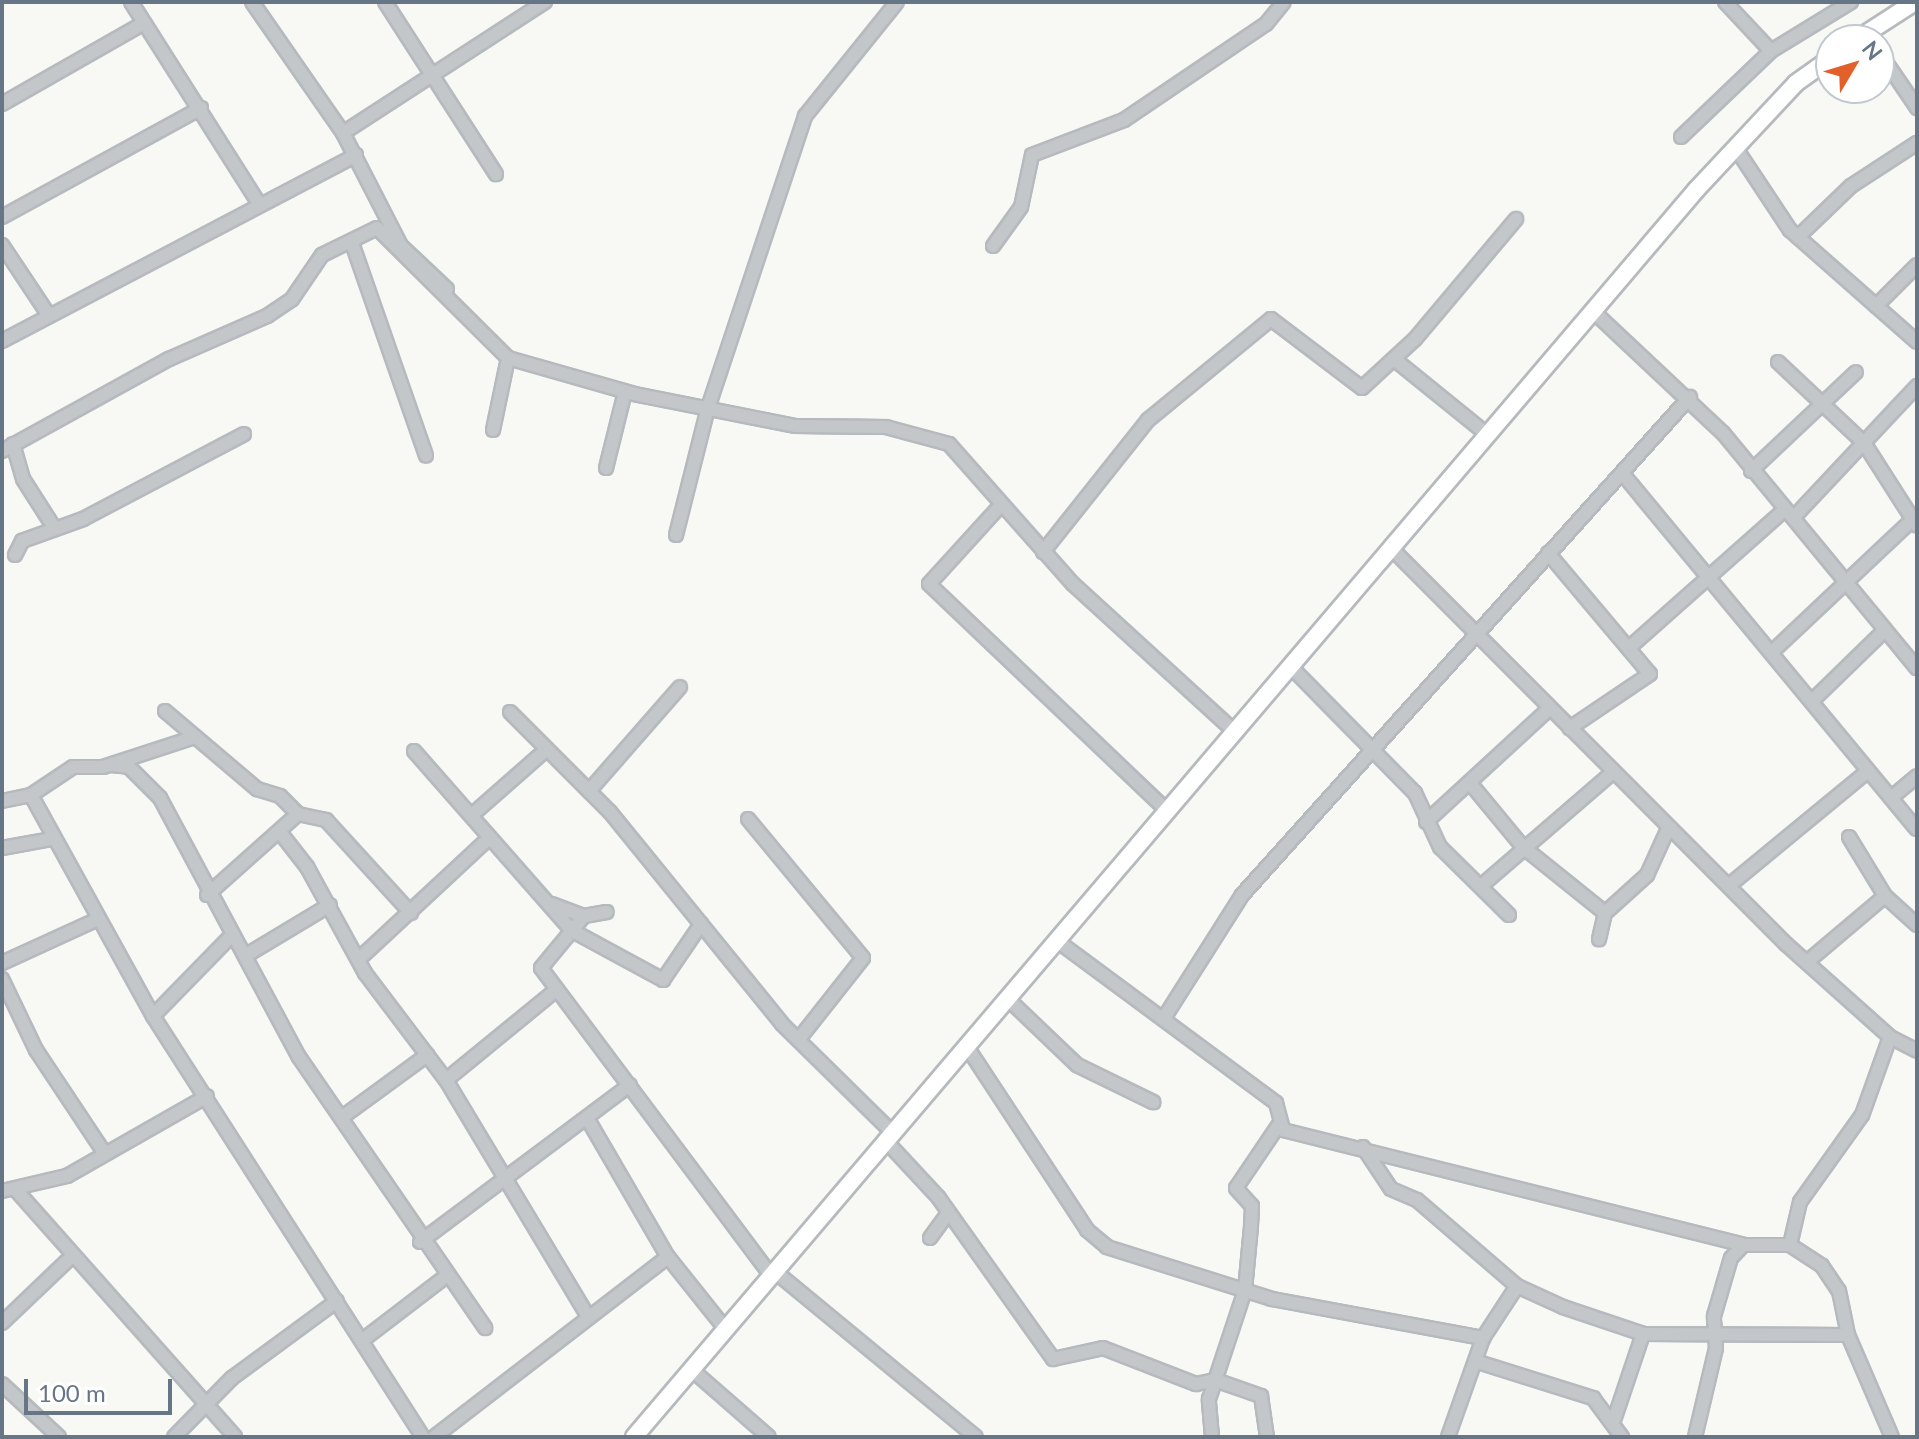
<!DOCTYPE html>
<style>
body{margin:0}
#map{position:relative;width:1919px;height:1439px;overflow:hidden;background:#f8f8f5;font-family:Lato,sans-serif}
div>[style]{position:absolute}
.roads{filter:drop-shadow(2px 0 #b6babe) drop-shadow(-2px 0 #b6babe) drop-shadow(0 2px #b6babe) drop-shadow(0 -2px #b6babe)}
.minor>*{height:12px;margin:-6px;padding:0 6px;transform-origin:6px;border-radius:6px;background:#c3c7ca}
.major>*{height:16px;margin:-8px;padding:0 8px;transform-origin:8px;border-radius:8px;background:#fff}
span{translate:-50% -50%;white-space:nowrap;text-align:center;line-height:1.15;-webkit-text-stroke:8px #fff;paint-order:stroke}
.frame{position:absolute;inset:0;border:4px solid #677686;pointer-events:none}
.north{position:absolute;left:1815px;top:24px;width:80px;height:80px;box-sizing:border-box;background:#fff;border:2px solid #c2c8cf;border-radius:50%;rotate:52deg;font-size:22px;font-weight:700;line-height:32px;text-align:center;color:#677686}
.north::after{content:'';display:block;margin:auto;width:28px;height:36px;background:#e3602a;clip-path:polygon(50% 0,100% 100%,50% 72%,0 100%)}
.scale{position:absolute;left:24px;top:1379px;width:148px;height:36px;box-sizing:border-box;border:4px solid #677686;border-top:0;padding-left:10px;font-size:24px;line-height:28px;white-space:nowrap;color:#677686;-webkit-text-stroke:6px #fff;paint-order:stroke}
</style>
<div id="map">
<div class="roads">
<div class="minor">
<i style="left:131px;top:2px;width:237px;rotate:57.6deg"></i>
<i style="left:252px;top:2px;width:160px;rotate:55.2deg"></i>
<i style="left:343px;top:133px;width:127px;rotate:62.8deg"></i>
<i style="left:401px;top:246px;width:63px;rotate:43.1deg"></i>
<i style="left:385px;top:2px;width:205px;rotate:57.2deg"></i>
<i style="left:1725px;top:2px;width:67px;rotate:46.8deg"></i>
<i style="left:1879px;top:52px;width:68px;rotate:55.8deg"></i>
<i style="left:2px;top:104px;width:163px;rotate:-29.7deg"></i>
<i style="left:343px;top:133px;width:241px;rotate:-33deg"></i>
<i style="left:1681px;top:137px;width:124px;rotate:-43.7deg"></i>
<i style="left:1771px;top:51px;width:94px;rotate:-31.5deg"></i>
<i style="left:1735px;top:147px;width:100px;rotate:56.5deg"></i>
<i style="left:1790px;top:230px;width:169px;rotate:41.4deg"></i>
<i style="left:2px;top:217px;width:227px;rotate:-28.7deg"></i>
<i style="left:377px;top:228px;width:185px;rotate:44.8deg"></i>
<i style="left:508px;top:358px;width:131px;rotate:15.9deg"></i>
<i style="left:634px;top:394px;width:165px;rotate:11.2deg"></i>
<i style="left:796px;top:426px;width:90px;rotate:0.6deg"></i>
<i style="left:886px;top:427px;width:65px;rotate:15.1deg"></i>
<i style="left:949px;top:444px;width:187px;rotate:48.5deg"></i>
<i style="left:1073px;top:584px;width:221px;rotate:42.4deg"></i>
<i style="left:1798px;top:237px;width:74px;rotate:-43.9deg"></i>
<i style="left:1851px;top:186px;width:79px;rotate:-33.1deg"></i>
<i style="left:352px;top:243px;width:225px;rotate:70.8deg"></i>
<i style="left:2px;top:245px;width:83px;rotate:56.3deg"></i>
<i style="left:993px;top:246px;width:48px;rotate:-54.3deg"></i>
<i style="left:1021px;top:207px;width:53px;rotate:-78.1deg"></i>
<i style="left:1032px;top:155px;width:98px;rotate:-20.8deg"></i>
<i style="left:1124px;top:120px;width:171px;rotate:-34.1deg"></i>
<i style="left:1266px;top:24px;width:28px;rotate:-51deg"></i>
<i style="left:1876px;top:306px;width:58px;rotate:-45deg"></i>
<i style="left:1595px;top:313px;width:175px;rotate:43.2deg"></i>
<i style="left:1723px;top:433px;width:305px;rotate:50.5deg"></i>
<i style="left:2px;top:341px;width:400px;rotate:-27.7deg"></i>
<i style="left:1394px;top:359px;width:121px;rotate:39deg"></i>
<i style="left:1778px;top:362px;width:118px;rotate:43.3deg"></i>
<i style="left:1864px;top:443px;width:98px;rotate:57.4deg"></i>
<i style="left:493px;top:430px;width:74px;rotate:-78.2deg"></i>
<i style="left:13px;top:444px;width:36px;rotate:74deg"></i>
<i style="left:23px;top:479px;width:59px;rotate:57.4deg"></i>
<i style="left:2px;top:451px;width:191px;rotate:-28.9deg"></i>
<i style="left:169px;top:359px;width:107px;rotate:-23.7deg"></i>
<i style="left:267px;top:316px;width:30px;rotate:-34deg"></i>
<i style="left:292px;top:299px;width:53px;rotate:-55.7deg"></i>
<i style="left:322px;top:255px;width:61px;rotate:-26.1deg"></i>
<i style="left:606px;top:468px;width:78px;rotate:-76deg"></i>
<i style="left:1751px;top:471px;width:144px;rotate:-43.3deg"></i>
<i style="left:1622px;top:473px;width:462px;rotate:50.4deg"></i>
<i style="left:1000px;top:506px;width:105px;rotate:132.3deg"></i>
<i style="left:929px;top:584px;width:327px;rotate:43.6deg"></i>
<i style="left:1794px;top:517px;width:180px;rotate:-46.8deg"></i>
<i style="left:676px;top:535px;width:131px;rotate:-75.9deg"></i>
<i style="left:708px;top:408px;width:308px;rotate:-71.6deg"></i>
<i style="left:805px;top:116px;width:146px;rotate:-51.1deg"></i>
<i style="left:1390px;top:547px;width:561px;rotate:45.07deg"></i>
<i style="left:1786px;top:944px;width:140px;rotate:41.8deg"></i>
<i style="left:1890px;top:1037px;width:30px;rotate:27deg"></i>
<i style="left:1043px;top:552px;width:169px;rotate:-51.5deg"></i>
<i style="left:1148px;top:420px;width:159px;rotate:-39.4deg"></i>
<i style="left:1271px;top:319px;width:114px;rotate:37.2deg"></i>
<i style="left:1362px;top:388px;width:72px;rotate:-42.8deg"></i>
<i style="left:1415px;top:339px;width:157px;rotate:-49.9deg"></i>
<i style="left:1548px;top:553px;width:158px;rotate:49.9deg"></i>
<i style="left:1650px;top:674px;width:97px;rotate:146deg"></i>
<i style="left:15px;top:555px;width:16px;rotate:-63deg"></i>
<i style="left:22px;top:541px;width:65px;rotate:-19.8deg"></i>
<i style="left:83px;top:519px;width:182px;rotate:-27.8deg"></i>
<i style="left:1631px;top:646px;width:205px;rotate:-41.6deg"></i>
<i style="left:1772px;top:652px;width:194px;rotate:-43.3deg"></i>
<i style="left:1291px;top:667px;width:177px;rotate:45.5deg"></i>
<i style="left:1415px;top:793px;width:60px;rotate:65.2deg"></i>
<i style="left:1440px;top:847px;width:97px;rotate:44.6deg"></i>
<i style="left:1812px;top:701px;width:102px;rotate:-44.2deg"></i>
<i style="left:165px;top:711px;width:121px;rotate:40.3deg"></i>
<i style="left:257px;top:789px;width:24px;rotate:17deg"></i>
<i style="left:280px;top:796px;width:25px;rotate:45deg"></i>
<i style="left:298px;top:814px;width:29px;rotate:12deg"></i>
<i style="left:326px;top:820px;width:126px;rotate:47.6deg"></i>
<i style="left:510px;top:712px;width:141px;rotate:45deg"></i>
<i style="left:610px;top:812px;width:273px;rotate:50.9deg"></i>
<i style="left:782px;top:1024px;width:154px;rotate:44.5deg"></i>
<i style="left:414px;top:751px;width:238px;rotate:48.7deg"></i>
<i style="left:571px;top:930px;width:105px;rotate:28.5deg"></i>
<i style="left:663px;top:980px;width:68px;rotate:-55.8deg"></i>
<i style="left:111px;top:765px;width:18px;rotate:6deg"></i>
<i style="left:129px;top:767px;width:44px;rotate:45deg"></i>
<i style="left:160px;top:798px;width:294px;rotate:61.8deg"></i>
<i style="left:299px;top:1057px;width:329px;rotate:55.5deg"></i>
<i style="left:1470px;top:783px;width:83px;rotate:50.4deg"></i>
<i style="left:1523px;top:847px;width:105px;rotate:38.8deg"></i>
<i style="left:1605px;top:913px;width:27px;rotate:103deg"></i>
<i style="left:589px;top:791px;width:138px;rotate:-48.8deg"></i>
<i style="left:31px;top:795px;width:252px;rotate:61.1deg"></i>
<i style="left:153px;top:1016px;width:500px;rotate:57.33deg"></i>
<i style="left:1891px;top:798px;width:34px;rotate:-40deg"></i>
<i style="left:2px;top:801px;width:30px;rotate:-12deg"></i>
<i style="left:31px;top:795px;width:50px;rotate:-33.7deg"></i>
<i style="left:73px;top:767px;width:30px"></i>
<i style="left:103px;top:767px;width:97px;rotate:-18.1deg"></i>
<i style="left:473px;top:814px;width:98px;rotate:-41.3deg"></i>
<i style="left:748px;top:819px;width:180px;rotate:50.4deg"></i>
<i style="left:863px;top:958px;width:103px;rotate:128.3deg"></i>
<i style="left:1426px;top:822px;width:168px;rotate:-42.6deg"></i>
<i style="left:279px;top:831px;width:46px;rotate:52.1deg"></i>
<i style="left:307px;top:867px;width:121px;rotate:61.3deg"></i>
<i style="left:365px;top:973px;width:134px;rotate:52.9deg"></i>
<i style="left:446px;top:1080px;width:274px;rotate:59deg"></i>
<i style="left:1849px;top:837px;width:69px;rotate:58.6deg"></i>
<i style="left:1885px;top:896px;width:43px;rotate:42.2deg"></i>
<i style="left:2px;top:848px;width:51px;rotate:-10.2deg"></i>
<i style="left:1732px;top:883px;width:176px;rotate:-39.5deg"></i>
<i style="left:1481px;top:886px;width:173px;rotate:-40.8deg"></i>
<i style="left:207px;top:895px;width:122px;rotate:-41.7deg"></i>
<i style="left:552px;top:904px;width:34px;rotate:21deg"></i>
<i style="left:584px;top:916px;width:23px;rotate:-10deg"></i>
<i style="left:1605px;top:913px;width:57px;rotate:-42.1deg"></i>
<i style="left:1647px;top:875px;width:51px;rotate:-65.5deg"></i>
<i style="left:584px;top:916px;width:67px;rotate:129.6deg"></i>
<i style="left:541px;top:968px;width:382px;rotate:53.2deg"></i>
<i style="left:1056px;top:940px;width:274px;rotate:36.5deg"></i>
<i style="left:1276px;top:1103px;width:28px;rotate:75deg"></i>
<i style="left:1283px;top:1130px;width:474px;rotate:14deg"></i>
<i style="left:1743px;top:1245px;width:47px"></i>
<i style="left:245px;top:956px;width:99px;rotate:-31deg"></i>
<i style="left:360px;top:958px;width:176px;rotate:-42.9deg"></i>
<i style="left:1807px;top:962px;width:102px;rotate:-40.2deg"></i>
<i style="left:2px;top:963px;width:106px;rotate:-24.6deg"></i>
<i style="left:2px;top:979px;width:79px;rotate:64.4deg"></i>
<i style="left:36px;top:1050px;width:121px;rotate:56.4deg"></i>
<i style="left:1008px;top:999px;width:95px;rotate:43.7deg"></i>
<i style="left:1077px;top:1065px;width:85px;rotate:26deg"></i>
<i style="left:153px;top:1016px;width:112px;rotate:-45.7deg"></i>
<i style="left:1164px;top:1018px;width:146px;rotate:-57.6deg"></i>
<i style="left:1242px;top:895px;width:670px;rotate:-48.03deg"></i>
<i style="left:1890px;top:1037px;width:83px;rotate:109.7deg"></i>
<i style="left:1862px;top:1115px;width:107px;rotate:125.5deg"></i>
<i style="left:1800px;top:1202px;width:44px;rotate:103.1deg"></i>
<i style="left:1790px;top:1245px;width:38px;rotate:33deg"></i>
<i style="left:1822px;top:1266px;width:30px;rotate:56deg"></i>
<i style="left:1839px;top:1291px;width:45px;rotate:78.4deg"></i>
<i style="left:1848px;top:1335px;width:111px;rotate:66.7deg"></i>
<i style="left:967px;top:1047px;width:219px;rotate:56.7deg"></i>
<i style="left:1087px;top:1230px;width:26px;rotate:40deg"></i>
<i style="left:1107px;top:1247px;width:173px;rotate:17.5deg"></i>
<i style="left:1272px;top:1299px;width:215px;rotate:10.5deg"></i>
<i style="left:446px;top:1080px;width:142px;rotate:-39.3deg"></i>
<i style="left:341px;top:1118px;width:107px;rotate:-36.2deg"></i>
<i style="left:587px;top:1118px;width:161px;rotate:59.8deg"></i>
<i style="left:668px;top:1257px;width:88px;rotate:51.4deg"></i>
<i style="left:885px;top:1140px;width:78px;rotate:47.1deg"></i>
<i style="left:938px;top:1197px;width:199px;rotate:54.6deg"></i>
<i style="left:1053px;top:1359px;width:51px;rotate:-12.4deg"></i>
<i style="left:1103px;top:1348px;width:100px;rotate:21.2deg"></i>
<i style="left:1196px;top:1384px;width:19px;rotate:-12deg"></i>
<i style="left:1215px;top:1380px;width:49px;rotate:19.2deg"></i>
<i style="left:1261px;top:1396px;width:41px;rotate:81.7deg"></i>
<i style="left:1363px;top:1147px;width:50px;rotate:56.3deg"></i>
<i style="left:1391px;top:1189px;width:28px;rotate:23deg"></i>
<i style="left:1417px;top:1200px;width:132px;rotate:40.7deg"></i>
<i style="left:1517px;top:1286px;width:51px;rotate:24.5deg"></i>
<i style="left:1563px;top:1307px;width:84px;rotate:18.6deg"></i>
<i style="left:1643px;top:1334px;width:205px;rotate:0.3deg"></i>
<i style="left:16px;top:1190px;width:330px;rotate:48.4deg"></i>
<i style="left:2px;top:1191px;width:67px;rotate:-13deg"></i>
<i style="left:67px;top:1176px;width:161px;rotate:-29.7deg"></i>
<i style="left:930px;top:1238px;width:31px;rotate:-54deg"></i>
<i style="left:420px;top:1242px;width:262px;rotate:-36.8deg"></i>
<i style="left:772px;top:1269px;width:264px;rotate:39.5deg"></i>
<i style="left:2px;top:1323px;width:95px;rotate:-43.7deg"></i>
<i style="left:364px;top:1339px;width:102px;rotate:-37.4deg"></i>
<i style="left:1478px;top:1362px;width:121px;rotate:17.4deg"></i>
<i style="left:1593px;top:1398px;width:49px;rotate:53.4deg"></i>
<i style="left:691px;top:1369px;width:103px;rotate:41.1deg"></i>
<i style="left:2px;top:1384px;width:78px;rotate:42.9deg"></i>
<i style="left:1614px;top:1420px;width:91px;rotate:-71.4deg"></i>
<i style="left:174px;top:1437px;width:83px;rotate:-45.5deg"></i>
<i style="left:232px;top:1378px;width:130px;rotate:-36.3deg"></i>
<i style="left:434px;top:1437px;width:295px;rotate:-37.6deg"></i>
<i style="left:1212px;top:1437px;width:38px;rotate:-95deg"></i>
<i style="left:1209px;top:1399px;width:115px;rotate:-71.7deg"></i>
<i style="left:1245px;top:1290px;width:64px;rotate:-84.6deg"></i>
<i style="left:1251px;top:1226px;width:20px;rotate:-87deg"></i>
<i style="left:1252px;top:1206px;width:24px;rotate:-132deg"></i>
<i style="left:1236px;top:1188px;width:75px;rotate:-55.9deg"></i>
<i style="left:1448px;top:1437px;width:105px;rotate:-70.5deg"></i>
<i style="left:1483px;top:1338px;width:62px;rotate:-56.8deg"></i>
<i style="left:1695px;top:1437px;width:91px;rotate:-76.7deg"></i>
<i style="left:1716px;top:1348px;width:32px;rotate:-94deg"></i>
<i style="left:1714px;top:1316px;width:60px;rotate:-73.7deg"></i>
<i style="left:1731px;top:1258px;width:18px;rotate:-47deg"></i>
</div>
<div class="major">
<i style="left:1856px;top:40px;width:70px;rotate:-32.8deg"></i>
<i style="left:634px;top:1437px;width:1638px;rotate:-49.58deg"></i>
<i style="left:1696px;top:190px;width:146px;rotate:-46.9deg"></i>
<i style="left:1796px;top:83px;width:43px;rotate:-35.5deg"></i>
</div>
</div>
<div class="frame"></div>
<div class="north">N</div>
<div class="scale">100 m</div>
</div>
